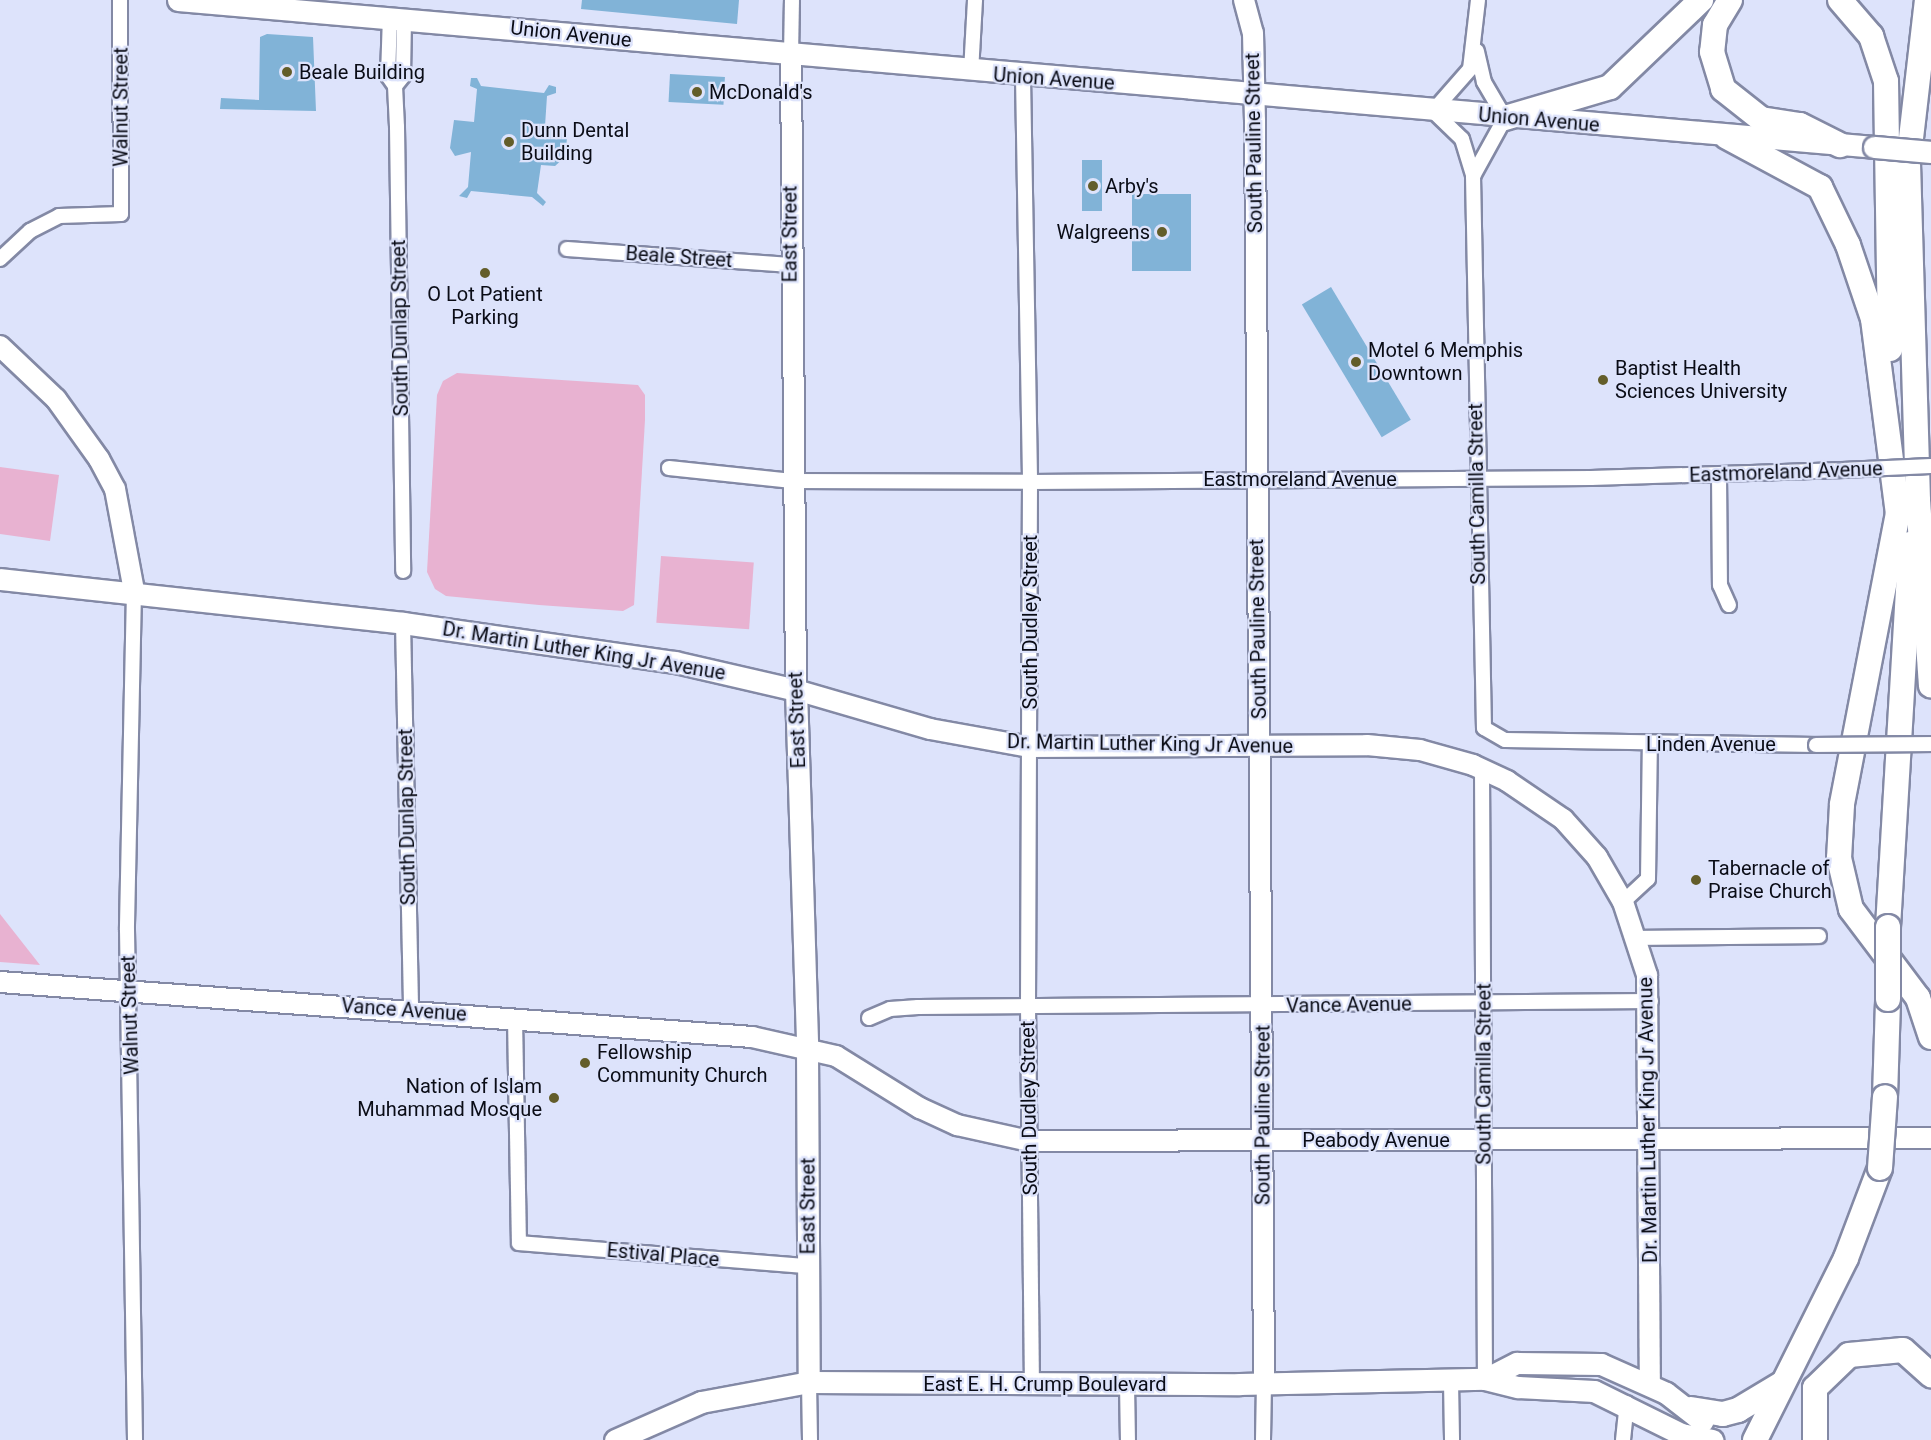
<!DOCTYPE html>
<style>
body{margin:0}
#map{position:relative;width:1931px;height:1440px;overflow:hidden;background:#dde3fb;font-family:Roboto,sans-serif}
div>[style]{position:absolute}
.green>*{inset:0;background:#e8b2d1;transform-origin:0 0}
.building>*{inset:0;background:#81b3d7;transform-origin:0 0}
.roads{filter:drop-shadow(2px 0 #8389a5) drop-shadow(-2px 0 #8389a5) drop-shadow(0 2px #8389a5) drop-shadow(0 -2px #8389a5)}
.street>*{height:14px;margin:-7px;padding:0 7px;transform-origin:7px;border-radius:7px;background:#fff}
.secondary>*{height:20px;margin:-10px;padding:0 10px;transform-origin:10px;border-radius:10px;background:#fff}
.primary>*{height:21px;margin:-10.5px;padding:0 10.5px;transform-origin:10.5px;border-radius:10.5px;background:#fff}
.highway>*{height:24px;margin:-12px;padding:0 12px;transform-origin:12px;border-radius:12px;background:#fff}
.bridges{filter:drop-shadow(2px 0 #8389a5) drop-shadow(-2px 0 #8389a5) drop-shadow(0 2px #8389a5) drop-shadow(0 -2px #8389a5)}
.street-bridge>*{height:14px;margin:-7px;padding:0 7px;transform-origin:7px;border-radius:7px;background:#fff}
.primary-bridge>*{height:21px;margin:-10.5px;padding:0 10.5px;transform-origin:10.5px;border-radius:10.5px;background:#fff}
.highway-bridge>*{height:24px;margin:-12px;padding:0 12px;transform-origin:12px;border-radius:12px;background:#fff}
.dots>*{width:16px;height:16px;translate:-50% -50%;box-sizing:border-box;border:3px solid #dde3fb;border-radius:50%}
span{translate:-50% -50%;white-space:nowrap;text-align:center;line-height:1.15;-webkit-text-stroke:4.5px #dde3fb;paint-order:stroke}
.street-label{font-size:20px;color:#0a0c16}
.poi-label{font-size:20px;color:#0a0c16}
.left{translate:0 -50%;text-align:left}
.right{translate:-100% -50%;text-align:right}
</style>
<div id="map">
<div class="green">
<i style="clip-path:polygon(457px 373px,638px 385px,645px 395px,645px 420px,634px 605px,623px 611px,539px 605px,446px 596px,435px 589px,427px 572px,437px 395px,443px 381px)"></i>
<i style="clip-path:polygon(0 467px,59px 475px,50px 541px,0 534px)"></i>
<i style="left:661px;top:556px;width:93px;height:67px;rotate:4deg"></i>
<i style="clip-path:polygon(0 914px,40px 965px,0 962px)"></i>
</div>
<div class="building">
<i style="clip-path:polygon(582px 0,739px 0,737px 24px,581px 9px)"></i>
<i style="clip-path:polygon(267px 34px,313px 37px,316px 111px,220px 109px,221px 98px,259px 100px,260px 37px)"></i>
<i style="left:670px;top:74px;width:55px;height:28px;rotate:3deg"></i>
<i style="clip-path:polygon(471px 78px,477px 78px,481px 86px,544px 93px,549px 85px,556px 87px,556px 93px,547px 96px,545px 126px,561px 128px,562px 138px,567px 138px,565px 157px,555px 166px,541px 165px,537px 193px,546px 202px,543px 206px,532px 197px,471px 191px,467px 198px,459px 196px,468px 187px,471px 152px,455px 156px,450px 148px,454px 120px,474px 122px,477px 89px,470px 86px)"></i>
<i style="left:1082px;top:160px;width:20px;height:51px"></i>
<i style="left:1132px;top:194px;width:59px;height:77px"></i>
<i style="left:1331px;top:287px;width:155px;height:34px;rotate:59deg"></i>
</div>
<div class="roads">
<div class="street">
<i style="left:1478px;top:0;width:69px;rotate:96.6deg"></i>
<i style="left:1470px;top:69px;width:56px;rotate:131.4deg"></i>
<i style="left:1433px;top:111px;width:40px;rotate:44deg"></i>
<i style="left:1462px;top:139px;width:39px;rotate:73deg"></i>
<i style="left:1473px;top:176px;width:552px;rotate:88.86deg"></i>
<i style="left:1484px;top:728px;width:24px;rotate:30deg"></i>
<i style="left:1505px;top:740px;width:311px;rotate:0.9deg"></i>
<i style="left:390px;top:16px;width:60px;rotate:91.9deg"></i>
<i style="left:388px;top:76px;width:12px;rotate:55deg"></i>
<i style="left:395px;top:86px;width:41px;rotate:87.2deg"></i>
<i style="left:397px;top:127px;width:444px;rotate:89.2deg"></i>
<i style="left:791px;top:56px;width:56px;rotate:-89deg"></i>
<i style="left:971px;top:72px;width:72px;rotate:-86.8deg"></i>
<i style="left:1023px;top:77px;width:405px;rotate:89deg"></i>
<i style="left:1030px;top:482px;width:524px;rotate:90.22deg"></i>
<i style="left:1028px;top:1006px;width:377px;rotate:89.4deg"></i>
<i style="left:395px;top:86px;width:13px;rotate:-51deg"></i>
<i style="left:403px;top:76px;width:59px;rotate:-89deg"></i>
<i style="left:1473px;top:176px;width:66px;rotate:-61.1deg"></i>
<i style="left:1505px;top:118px;width:42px;rotate:-120.3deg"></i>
<i style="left:1484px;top:82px;width:32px;rotate:-103deg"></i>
<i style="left:567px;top:249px;width:224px;rotate:4.1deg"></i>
<i style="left:0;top:259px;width:41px;rotate:-43deg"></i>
<i style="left:30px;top:231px;width:33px;rotate:-27deg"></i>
<i style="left:59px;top:216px;width:62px;rotate:-1.8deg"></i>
<i style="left:121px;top:214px;width:214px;rotate:-90.3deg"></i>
<i style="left:669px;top:468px;width:124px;rotate:6deg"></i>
<i style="left:792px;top:481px;width:238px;rotate:0.2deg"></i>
<i style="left:1030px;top:482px;width:561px;rotate:-0.41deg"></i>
<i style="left:1591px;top:478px;width:253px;rotate:-1.8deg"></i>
<i style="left:1719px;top:475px;width:110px;rotate:89.5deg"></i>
<i style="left:1720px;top:585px;width:22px;rotate:66deg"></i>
<i style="left:134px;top:591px;width:339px;rotate:91.2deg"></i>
<i style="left:127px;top:930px;width:510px;rotate:89.1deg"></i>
<i style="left:403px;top:623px;width:388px;rotate:88.8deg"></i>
<i style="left:1482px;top:769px;width:610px;rotate:89.72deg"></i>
<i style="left:1623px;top:902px;width:34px;rotate:-43deg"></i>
<i style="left:1648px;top:879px;width:135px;rotate:-89.2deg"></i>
<i style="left:1638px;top:938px;width:181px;rotate:-0.6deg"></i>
<i style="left:515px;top:1018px;width:225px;rotate:89deg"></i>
<i style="left:519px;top:1243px;width:289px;rotate:4.6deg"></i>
<i style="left:869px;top:1018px;width:23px;rotate:-23deg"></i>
<i style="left:890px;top:1009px;width:28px;rotate:-4deg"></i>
<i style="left:918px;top:1007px;width:733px;rotate:-0.47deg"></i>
<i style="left:1451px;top:1381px;width:59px;rotate:89deg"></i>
<i style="left:809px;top:1382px;width:58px;rotate:89deg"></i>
<i style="left:1127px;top:1385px;width:55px;rotate:89deg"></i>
<i style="left:1263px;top:1440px;width:56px;rotate:-89deg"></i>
<i style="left:1623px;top:1440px;width:37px;rotate:-84deg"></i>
</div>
<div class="secondary">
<i style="left:1244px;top:0;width:34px;rotate:75deg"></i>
<i style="left:1253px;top:33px;width:88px;rotate:88.7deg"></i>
<i style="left:1255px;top:121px;width:1263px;rotate:89.59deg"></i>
<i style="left:791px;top:56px;width:634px;rotate:89.55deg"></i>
<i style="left:796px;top:690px;width:140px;rotate:16.2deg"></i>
<i style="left:930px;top:729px;width:102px;rotate:10.2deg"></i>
<i style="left:1030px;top:747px;width:337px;rotate:-0.3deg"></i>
<i style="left:1367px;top:745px;width:53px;rotate:5.4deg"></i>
<i style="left:1420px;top:750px;width:55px;rotate:15.8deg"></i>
<i style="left:1473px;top:765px;width:38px;rotate:25deg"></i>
<i style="left:1507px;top:781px;width:68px;rotate:34.2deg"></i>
<i style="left:1563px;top:819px;width:51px;rotate:48.2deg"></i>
<i style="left:1597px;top:857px;width:52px;rotate:60deg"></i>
<i style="left:1623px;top:902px;width:77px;rotate:71.8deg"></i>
<i style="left:1647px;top:975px;width:410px;rotate:89.6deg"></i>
<i style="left:0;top:346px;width:77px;rotate:43.4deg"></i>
<i style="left:56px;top:399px;width:74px;rotate:54.4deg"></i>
<i style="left:99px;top:459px;width:34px;rotate:62deg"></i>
<i style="left:115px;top:489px;width:104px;rotate:79.4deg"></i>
<i style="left:0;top:982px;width:754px;rotate:4.18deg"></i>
<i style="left:752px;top:1037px;width:86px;rotate:12.7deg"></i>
<i style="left:836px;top:1056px;width:99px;rotate:31.8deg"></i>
<i style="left:920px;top:1108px;width:41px;rotate:24.7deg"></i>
<i style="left:957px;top:1125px;width:74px;rotate:12.5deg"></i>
<i style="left:1029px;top:1141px;width:902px;rotate:-0.19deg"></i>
</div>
<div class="primary">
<i style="left:178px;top:0;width:1702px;rotate:4.95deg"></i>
<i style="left:0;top:579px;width:405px;rotate:6.2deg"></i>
<i style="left:403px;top:623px;width:275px;rotate:8.2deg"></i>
<i style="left:675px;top:662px;width:124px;rotate:13deg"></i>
<i style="left:796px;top:690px;width:358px;rotate:88.2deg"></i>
<i style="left:807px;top:1048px;width:334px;rotate:89.7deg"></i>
<i style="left:1485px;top:1379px;width:36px;rotate:-27deg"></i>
<i style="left:1517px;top:1363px;width:84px;rotate:0.7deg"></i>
<i style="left:1601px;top:1364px;width:71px;rotate:24deg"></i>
<i style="left:1666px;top:1393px;width:46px;rotate:37.9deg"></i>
<i style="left:615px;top:1440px;width:94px;rotate:-23.8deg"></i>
<i style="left:701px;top:1402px;width:110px;rotate:-10.5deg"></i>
<i style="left:809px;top:1382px;width:430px;rotate:0.3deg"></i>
<i style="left:1239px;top:1384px;width:246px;rotate:-1.2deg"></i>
<i style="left:1485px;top:1379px;width:34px;rotate:14deg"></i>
<i style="left:1518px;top:1387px;width:76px;rotate:3deg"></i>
<i style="left:1594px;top:1391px;width:97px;rotate:26.3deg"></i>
<i style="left:1681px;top:1434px;width:32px;rotate:11deg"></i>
</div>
<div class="highway">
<i style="left:1730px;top:0;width:29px;rotate:121deg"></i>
<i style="left:1715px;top:25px;width:27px;rotate:96deg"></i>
<i style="left:1712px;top:52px;width:39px;rotate:73deg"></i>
<i style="left:1723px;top:89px;width:48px;rotate:38.3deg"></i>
<i style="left:1761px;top:119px;width:39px;rotate:9deg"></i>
<i style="left:1800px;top:125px;width:45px;rotate:26.6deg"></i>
<i style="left:1840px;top:0;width:48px;rotate:49.3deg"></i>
<i style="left:1871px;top:36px;width:47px;rotate:71.6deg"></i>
<i style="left:1886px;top:81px;width:268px;rotate:89.1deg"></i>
<i style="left:1927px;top:0;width:164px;rotate:96.6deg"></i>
<i style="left:1908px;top:163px;width:337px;rotate:88.3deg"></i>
<i style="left:1918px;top:500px;width:186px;rotate:86deg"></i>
<i style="left:1505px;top:118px;width:109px;rotate:-16.4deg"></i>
<i style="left:1610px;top:87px;width:126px;rotate:-43.7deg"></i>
<i style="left:1727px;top:137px;width:106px;rotate:28.3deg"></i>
<i style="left:1820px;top:187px;width:64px;rotate:64.2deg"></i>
<i style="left:1848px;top:245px;width:78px;rotate:71.3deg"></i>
<i style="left:1873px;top:319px;width:196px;rotate:82.7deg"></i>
<i style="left:1898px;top:513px;width:297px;rotate:100.9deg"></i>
<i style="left:1842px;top:805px;width:53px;rotate:93.2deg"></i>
<i style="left:1839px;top:858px;width:52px;rotate:76.8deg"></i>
<i style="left:1851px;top:909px;width:111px;rotate:53deg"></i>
<i style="left:1918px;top:998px;width:41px;rotate:71.6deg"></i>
<i style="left:1888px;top:927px;width:384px;rotate:-86.6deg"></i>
<i style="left:1885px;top:1097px;width:98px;rotate:-88.2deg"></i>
<i style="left:1691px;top:1409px;width:32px;rotate:9deg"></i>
<i style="left:1723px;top:1414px;width:16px;rotate:-15deg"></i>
<i style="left:1738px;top:1410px;width:52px;rotate:-31deg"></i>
<i style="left:1755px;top:1440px;width:203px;rotate:-63.4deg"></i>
<i style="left:1846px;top:1258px;width:96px;rotate:-69.3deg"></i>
<i style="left:1815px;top:1440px;width:52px;rotate:-90deg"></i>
<i style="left:1815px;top:1388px;width:47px;rotate:-44.1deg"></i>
<i style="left:1849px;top:1355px;width:54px;rotate:-5.3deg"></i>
<i style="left:1903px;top:1350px;width:38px;rotate:42deg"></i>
</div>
</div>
<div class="bridges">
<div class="street-bridge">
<i style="left:1844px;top:470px;width:87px;rotate:-2.6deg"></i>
<i style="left:1816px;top:745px;width:115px;rotate:-0.5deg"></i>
</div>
<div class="primary-bridge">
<i style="left:1874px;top:147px;width:57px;rotate:5deg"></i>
</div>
<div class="highway-bridge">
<i style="left:1888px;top:999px;width:72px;rotate:-90deg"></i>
<i style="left:1880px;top:1168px;width:71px;rotate:-86deg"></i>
</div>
</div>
<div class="dots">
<i style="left:287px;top:72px;background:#635d2a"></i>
<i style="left:697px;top:92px;background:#635d2a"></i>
<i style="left:509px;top:142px;background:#635d2a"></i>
<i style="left:1093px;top:186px;background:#635d2a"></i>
<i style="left:1162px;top:232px;background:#635d2a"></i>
<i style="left:485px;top:273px;background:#635d2a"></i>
<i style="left:1356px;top:362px;background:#635d2a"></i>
<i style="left:1603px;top:380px;background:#635d2a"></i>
<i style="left:1696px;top:880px;background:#635d2a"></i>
<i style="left:585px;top:1063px;background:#635d2a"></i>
<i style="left:554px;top:1098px;background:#635d2a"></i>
</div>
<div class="street-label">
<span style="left:571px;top:34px;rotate:6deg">Union Avenue</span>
<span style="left:1054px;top:79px;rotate:4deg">Union Avenue</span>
<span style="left:121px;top:107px;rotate:-90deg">Walnut Street</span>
<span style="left:1539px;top:120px;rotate:5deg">Union Avenue</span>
<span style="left:1254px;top:143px;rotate:-91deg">South Pauline Street</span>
<span style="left:790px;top:234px;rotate:-90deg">East Street</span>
<span style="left:679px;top:257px;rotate:4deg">Beale Street</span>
<span style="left:400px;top:328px;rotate:-91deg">South Dunlap Street</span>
<span style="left:1786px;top:472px;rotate:-2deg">Eastmoreland Avenue</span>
<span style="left:1300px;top:479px">Eastmoreland Avenue</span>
<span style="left:1477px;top:494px;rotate:-91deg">South Camilla Street</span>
<span style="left:1030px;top:622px;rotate:-90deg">South Dudley Street</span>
<span style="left:1258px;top:629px;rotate:-91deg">South Pauline Street</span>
<span style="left:584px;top:651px;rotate:9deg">Dr. Martin Luther King Jr Avenue</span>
<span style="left:797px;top:720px;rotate:-92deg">East Street</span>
<span style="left:1150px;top:744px;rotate:1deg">Dr. Martin Luther King Jr Avenue</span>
<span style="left:1711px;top:744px">Linden Avenue</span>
<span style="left:407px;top:817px;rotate:-91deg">South Dunlap Street</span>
<span style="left:1349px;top:1005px;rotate:-1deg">Vance Avenue</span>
<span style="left:404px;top:1010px;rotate:4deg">Vance Avenue</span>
<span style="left:130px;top:1015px;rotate:-92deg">Walnut Street</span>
<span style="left:1484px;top:1074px;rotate:-90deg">South Camilla Street</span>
<span style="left:1029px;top:1108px;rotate:-91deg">South Dudley Street</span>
<span style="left:1263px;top:1115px;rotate:-90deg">South Pauline Street</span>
<span style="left:1648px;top:1120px;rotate:-91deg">Dr. Martin Luther King Jr Avenue</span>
<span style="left:1376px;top:1140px">Peabody Avenue</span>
<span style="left:808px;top:1206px;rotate:-90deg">East Street</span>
<span style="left:663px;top:1255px;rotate:5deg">Estival Place</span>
<span style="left:1045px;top:1384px">East E. H. Crump Boulevard</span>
</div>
<div class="poi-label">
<span class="left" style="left:299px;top:72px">Beale Building</span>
<span class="left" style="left:709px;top:92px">McDonald's</span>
<span class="left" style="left:521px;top:142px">Dunn Dental<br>Building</span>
<span class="left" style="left:1105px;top:186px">Arby's</span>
<span class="right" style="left:1150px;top:232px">Walgreens</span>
<span style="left:485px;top:306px">O Lot Patient<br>Parking</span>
<span class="left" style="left:1368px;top:362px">Motel 6 Memphis<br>Downtown</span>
<span class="left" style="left:1615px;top:380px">Baptist Health<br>Sciences University</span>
<span class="left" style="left:1708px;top:880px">Tabernacle of<br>Praise Church</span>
<span class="left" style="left:597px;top:1064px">Fellowship<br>Community Church</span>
<span class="right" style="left:542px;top:1098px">Nation of Islam<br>Muhammad Mosque</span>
</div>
</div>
